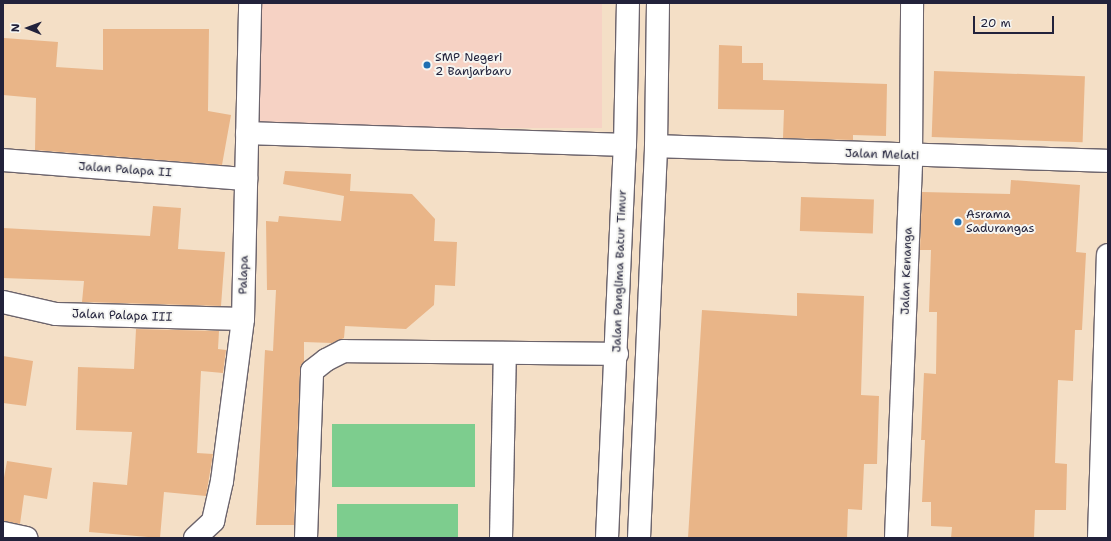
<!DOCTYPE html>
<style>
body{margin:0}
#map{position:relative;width:1111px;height:541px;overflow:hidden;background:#f4dfc6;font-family:"Shantell Sans",sans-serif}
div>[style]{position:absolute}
.built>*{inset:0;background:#f6d2c4;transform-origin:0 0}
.green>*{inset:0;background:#7dcd8e;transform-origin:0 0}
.building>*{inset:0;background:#e9b588;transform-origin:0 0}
.roads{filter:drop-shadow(1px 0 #6c646c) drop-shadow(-1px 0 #6c646c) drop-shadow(0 1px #6c646c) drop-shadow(0 -1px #6c646c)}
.minor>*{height:22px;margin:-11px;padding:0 11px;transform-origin:11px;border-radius:11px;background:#fff}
.major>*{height:22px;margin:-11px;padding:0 11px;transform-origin:11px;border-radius:11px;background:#fff}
.dots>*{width:11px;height:11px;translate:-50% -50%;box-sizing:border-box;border:2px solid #f6f6f2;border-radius:50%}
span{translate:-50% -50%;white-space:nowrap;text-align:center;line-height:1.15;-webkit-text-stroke:4px #f6f6f2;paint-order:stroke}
.poi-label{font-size:12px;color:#22223b}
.left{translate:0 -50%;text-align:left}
.street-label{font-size:12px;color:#22223b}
.frame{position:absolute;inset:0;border:4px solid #22223b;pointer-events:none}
.north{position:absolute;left:8px;top:8px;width:40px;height:40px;-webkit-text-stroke:3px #f6f6f2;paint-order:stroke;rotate:271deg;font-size:11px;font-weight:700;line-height:16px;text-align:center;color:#22223b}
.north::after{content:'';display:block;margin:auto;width:14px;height:18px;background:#22223b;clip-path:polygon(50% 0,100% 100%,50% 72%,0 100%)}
.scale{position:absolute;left:973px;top:16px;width:81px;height:18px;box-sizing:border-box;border:2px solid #22223b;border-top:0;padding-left:5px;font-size:12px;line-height:14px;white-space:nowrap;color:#22223b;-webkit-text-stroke:3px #f6f6f2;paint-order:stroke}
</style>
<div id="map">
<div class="built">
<i style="left:257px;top:3px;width:345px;height:125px"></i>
</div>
<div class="green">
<i style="left:475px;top:424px;width:63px;height:143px;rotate:90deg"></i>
<i style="left:337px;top:504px;width:121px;height:34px"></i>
</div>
<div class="building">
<i style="clip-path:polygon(103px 29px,209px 29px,208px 111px,231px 115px,222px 165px,35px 150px,36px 98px,3px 95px,4px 38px,58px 42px,56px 67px,103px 70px)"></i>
<i style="clip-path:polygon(719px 45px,742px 46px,742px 63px,763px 63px,763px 80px,887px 84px,886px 136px,853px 135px,853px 140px,783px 138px,784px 110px,718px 109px)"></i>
<i style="left:934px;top:71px;width:151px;height:66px;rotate:2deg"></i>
<i style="clip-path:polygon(285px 171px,351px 174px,350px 191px,412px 194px,435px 219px,434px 241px,457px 242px,455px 286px,435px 285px,434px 305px,406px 329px,345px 326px,344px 338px,332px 343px,304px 342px,304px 362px,300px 371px,294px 525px,256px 525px,265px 350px,273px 351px,276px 290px,267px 290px,266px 221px,278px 222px,279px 216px,341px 221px,344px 196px,283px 184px)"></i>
<i style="clip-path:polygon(1011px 180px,1080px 185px,1076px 252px,1086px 253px,1082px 330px,1075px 330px,1073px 381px,1058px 380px,1055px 463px,1067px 464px,1066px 510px,1035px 510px,1034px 538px,951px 538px,952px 527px,931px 526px,931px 502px,922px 502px,925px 440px,921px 440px,924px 373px,936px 374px,937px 312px,929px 312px,931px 250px,920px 250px,922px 192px,1010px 194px)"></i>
<i style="left:801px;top:197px;width:73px;height:34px;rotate:2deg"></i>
<i style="clip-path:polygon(153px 206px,181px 208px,178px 249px,225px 252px,221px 306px,82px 302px,84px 281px,3px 278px,3px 228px,150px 236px)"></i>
<i style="clip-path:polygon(797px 293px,864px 296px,861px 395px,879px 396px,877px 464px,864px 464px,862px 510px,848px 509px,847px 538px,688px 538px,702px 310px,797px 316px)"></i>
<i style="clip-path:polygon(136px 329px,219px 331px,218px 349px,226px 350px,223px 373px,201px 371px,197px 453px,213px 454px,206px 496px,164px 492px,160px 538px,89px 532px,93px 482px,127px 485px,132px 432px,76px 430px,78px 367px,134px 369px)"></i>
<i style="clip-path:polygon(3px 356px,33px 361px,26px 406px,3px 403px)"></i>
<i style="clip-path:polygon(7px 461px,52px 468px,47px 499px,24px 495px,20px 524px,3px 521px,3px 483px)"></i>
</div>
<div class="roads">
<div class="minor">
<i style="left:247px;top:133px;width:378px;rotate:1.8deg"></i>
<i style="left:656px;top:146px;width:452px;rotate:1.9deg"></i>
<i style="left:3px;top:160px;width:244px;rotate:4.5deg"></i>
<i style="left:3px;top:302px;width:54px;rotate:12.8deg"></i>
<i style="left:56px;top:314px;width:187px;rotate:1.5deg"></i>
<i style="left:3px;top:533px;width:24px;rotate:12deg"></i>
<i style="left:195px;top:538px;width:25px;rotate:-43deg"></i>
<i style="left:213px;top:521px;width:41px;rotate:-77.3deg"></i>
<i style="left:222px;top:481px;width:163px;rotate:-82.6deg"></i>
<i style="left:243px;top:319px;width:316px;rotate:-88.7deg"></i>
<i style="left:306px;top:538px;width:167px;rotate:-87.9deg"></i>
<i style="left:312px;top:371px;width:18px;rotate:-38deg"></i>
<i style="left:326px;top:360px;width:20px;rotate:-27deg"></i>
<i style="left:344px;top:351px;width:273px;rotate:0.6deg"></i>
<i style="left:501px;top:538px;width:185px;rotate:-88.8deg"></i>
<i style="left:896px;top:538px;width:381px;rotate:-87.7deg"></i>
<i style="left:911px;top:157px;width:154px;rotate:-89.6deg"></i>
<i style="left:1099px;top:538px;width:283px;rotate:-88.2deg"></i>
</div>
<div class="major">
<i style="left:607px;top:538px;width:393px;rotate:-87.4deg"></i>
<i style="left:625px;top:145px;width:142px;rotate:-88.8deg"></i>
<i style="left:639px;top:538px;width:392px;rotate:-87.5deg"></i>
<i style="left:656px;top:146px;width:143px;rotate:-89.2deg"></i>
</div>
</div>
<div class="dots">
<i style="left:427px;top:65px;background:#1f6fb2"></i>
<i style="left:958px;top:222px;background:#1f6fb2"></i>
</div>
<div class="poi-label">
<span class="left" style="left:435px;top:65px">SMP Negeri<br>2 Banjarbaru</span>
<span class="left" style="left:966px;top:222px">Asrama<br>Sadurangas</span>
</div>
<div class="street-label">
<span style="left:882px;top:155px;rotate:2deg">Jalan Melati</span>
<span style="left:125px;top:170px;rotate:4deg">Jalan Palapa II</span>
<span style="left:620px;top:271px;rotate:-88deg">Jalan Panglima Batur Timur</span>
<span style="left:907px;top:271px;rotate:-88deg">Jalan Kenanga</span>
<span style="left:244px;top:275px;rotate:-88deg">Palapa</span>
<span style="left:122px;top:316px;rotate:2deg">Jalan Palapa III</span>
</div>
<div class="frame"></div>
<div class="north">N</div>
<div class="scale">20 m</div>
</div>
